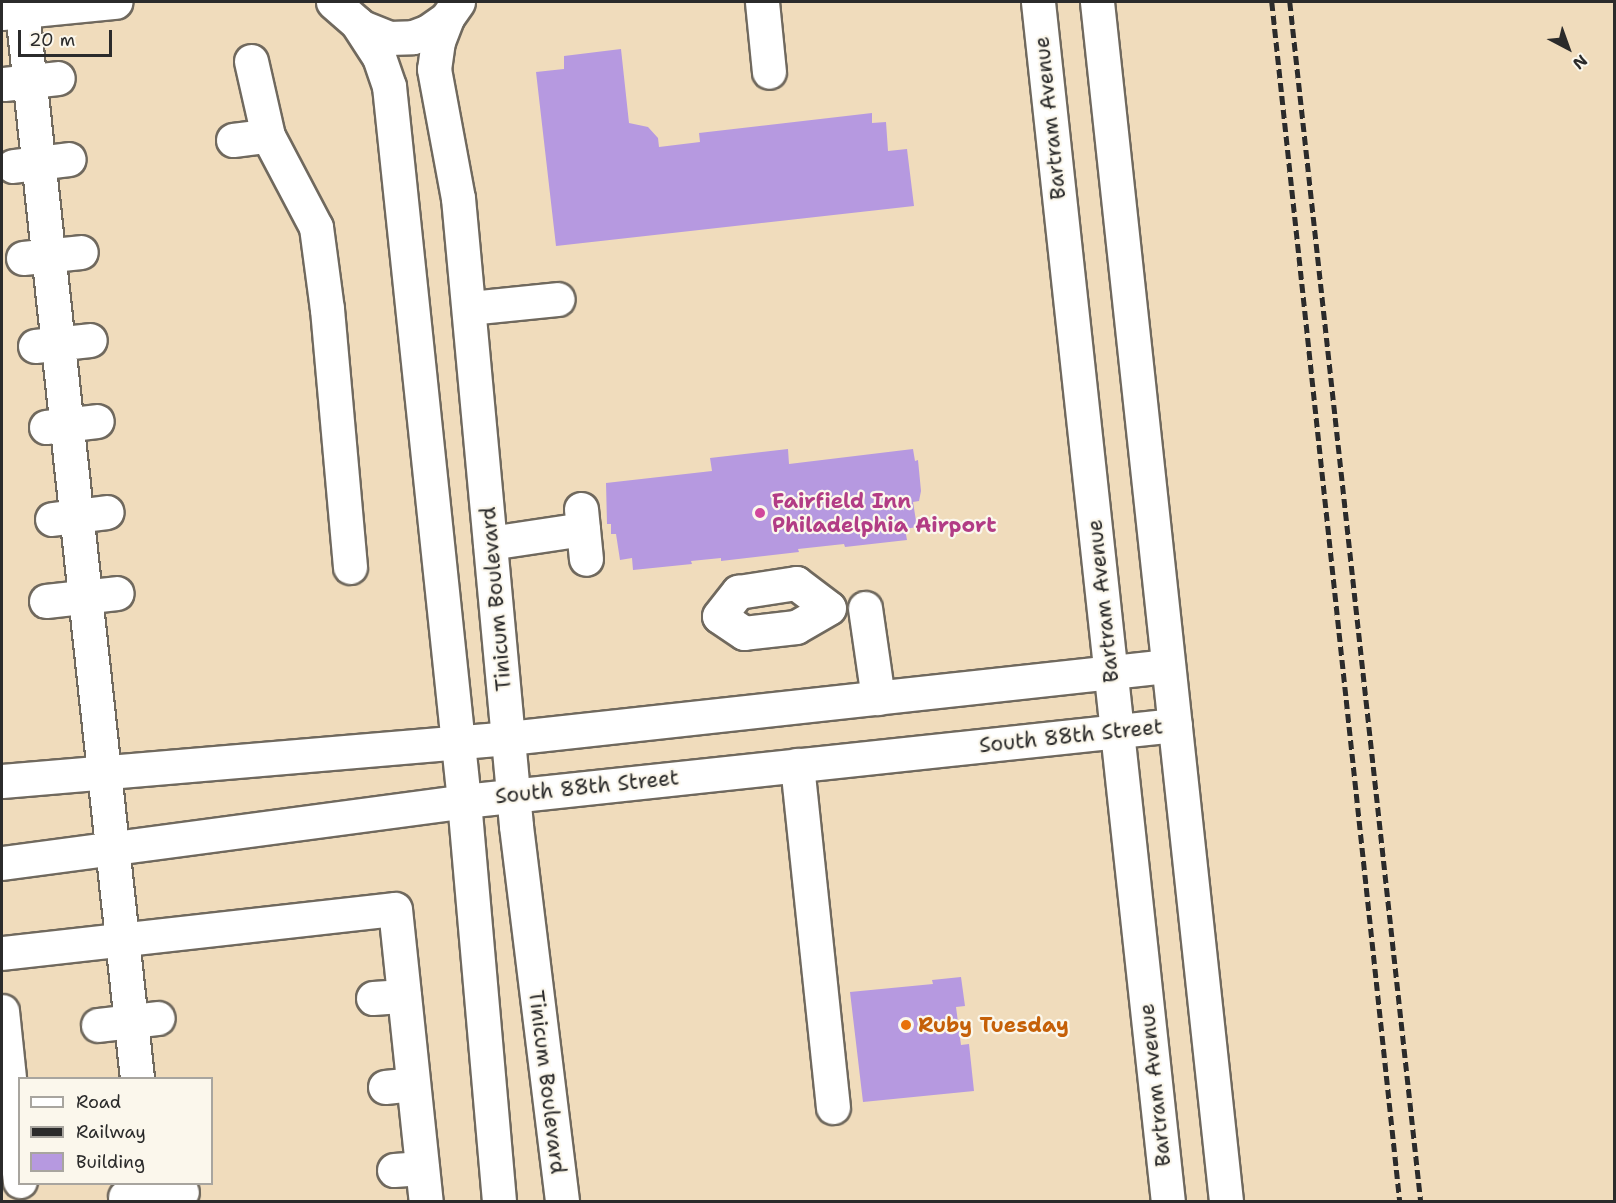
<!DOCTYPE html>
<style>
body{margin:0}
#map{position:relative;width:1616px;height:1203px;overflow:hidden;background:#f0dcbc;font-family:"Shantell Sans",sans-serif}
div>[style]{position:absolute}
.building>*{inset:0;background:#b699e0}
.roads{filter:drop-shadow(2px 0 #70695e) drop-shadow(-2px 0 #70695e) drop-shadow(0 2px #70695e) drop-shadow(0 -2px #70695e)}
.minor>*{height:33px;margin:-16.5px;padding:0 16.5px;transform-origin:16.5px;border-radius:16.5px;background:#fff}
.major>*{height:33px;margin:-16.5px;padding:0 16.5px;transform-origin:16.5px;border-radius:16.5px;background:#fff}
.rail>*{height:4.5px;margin-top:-2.25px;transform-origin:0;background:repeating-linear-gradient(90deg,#2b2b2b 0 9px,transparent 0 13.5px)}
.dots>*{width:16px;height:16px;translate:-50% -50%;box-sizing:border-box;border:3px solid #fbf7ec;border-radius:50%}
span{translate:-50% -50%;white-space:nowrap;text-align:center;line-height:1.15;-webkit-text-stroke:4.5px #fbf7ec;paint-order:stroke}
.street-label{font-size:21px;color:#2b2b2b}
.hotel-label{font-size:21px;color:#b23c85;font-weight:700}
.left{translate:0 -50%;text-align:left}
.food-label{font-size:21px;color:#c56008;font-weight:700}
.frame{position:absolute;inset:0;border:3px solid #2b2b2b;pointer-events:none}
.legend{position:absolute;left:18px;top:1077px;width:195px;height:108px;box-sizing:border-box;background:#fbf7ec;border:2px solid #a8a59f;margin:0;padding:8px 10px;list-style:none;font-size:18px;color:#2b2b2b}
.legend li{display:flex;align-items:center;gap:12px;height:30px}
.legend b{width:30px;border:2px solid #a8a59f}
.north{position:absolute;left:1538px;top:18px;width:60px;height:60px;-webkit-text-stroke:4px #fbf7ec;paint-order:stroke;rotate:139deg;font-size:16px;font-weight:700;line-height:24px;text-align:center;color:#2b2b2b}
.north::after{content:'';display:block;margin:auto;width:21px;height:27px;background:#2b2b2b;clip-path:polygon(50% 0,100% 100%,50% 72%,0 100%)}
.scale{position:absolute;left:18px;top:30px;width:94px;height:27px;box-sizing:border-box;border:3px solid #2b2b2b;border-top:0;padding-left:8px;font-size:18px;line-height:21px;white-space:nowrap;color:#2b2b2b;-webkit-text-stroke:4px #fbf7ec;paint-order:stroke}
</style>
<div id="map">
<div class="building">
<i style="clip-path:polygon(621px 49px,629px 123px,648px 127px,658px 138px,659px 147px,700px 142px,699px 133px,872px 113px,872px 123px,886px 122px,888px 151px,907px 149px,914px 206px,556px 246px,536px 72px,564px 69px,564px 56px)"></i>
<i style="clip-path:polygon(788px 449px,789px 464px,913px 449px,915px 461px,918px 460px,921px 491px,919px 501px,913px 502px,917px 527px,905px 529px,907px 540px,845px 547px,844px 544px,798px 549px,799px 552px,721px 561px,721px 558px,691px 561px,692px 564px,633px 570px,632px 558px,620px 560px,616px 534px,611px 534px,611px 524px,607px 524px,606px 483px,712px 471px,710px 458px)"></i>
<i style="clip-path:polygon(961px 977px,965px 1006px,956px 1007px,961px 1045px,969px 1044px,974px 1091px,863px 1102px,850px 992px,933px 984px,932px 980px)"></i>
</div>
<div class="roads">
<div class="minor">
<i style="left:333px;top:2px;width:38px;rotate:41deg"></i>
<i style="left:362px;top:27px;width:29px;rotate:22deg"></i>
<i style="left:389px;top:38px;width:24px;rotate:-2deg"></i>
<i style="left:413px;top:37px;width:15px;rotate:-20deg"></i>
<i style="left:427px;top:32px;width:24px;rotate:-35deg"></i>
<i style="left:458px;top:2px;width:19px;rotate:125deg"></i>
<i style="left:447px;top:18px;width:25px;rotate:111deg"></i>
<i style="left:438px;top:41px;width:28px;rotate:98deg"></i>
<i style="left:434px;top:69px;width:131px;rotate:79.5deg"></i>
<i style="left:458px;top:198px;width:631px;rotate:84.72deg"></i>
<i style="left:516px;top:826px;width:379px;rotate:83deg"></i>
<i style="left:762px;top:2px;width:70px;rotate:84.3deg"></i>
<i style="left:22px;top:11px;width:1073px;rotate:83.85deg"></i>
<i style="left:2px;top:13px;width:114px;rotate:-5.6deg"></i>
<i style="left:357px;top:23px;width:40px;rotate:57.1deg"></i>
<i style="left:379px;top:57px;width:31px;rotate:71deg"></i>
<i style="left:389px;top:86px;width:719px;rotate:84.01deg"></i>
<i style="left:464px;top:801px;width:403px;rotate:85deg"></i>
<i style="left:251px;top:61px;width:77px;rotate:77.2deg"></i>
<i style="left:268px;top:136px;width:103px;rotate:62.2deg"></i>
<i style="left:316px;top:227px;width:83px;rotate:82.4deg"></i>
<i style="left:327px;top:309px;width:259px;rotate:84.9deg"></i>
<i style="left:4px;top:84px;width:54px;rotate:-6.3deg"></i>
<i style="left:233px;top:140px;width:35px;rotate:-7deg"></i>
<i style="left:13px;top:166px;width:56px;rotate:-7.1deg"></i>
<i style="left:23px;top:258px;width:58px;rotate:-5.9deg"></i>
<i style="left:470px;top:308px;width:88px;rotate:-5.8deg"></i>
<i style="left:35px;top:346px;width:55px;rotate:-6.2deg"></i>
<i style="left:46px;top:427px;width:51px;rotate:-6.7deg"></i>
<i style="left:581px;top:509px;width:50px;rotate:84.3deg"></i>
<i style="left:52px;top:519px;width:55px;rotate:-7.3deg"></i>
<i style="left:490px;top:543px;width:94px;rotate:-8.6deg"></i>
<i style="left:796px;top:583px;width:41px;rotate:37.1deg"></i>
<i style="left:829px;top:608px;width:38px;rotate:150deg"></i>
<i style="left:796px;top:627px;width:52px;rotate:173.4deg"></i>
<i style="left:744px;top:633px;width:30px;rotate:-146deg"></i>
<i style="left:719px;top:616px;width:31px;rotate:-52deg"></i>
<i style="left:738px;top:592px;width:59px;rotate:-8.8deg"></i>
<i style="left:46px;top:601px;width:71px;rotate:-6.4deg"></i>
<i style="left:865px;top:608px;width:91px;rotate:81.8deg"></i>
<i style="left:797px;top:765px;width:344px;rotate:84deg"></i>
<i style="left:2px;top:781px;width:509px;rotate:-4.85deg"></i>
<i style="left:509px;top:738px;width:663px;rotate:-6.24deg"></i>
<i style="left:2px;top:863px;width:466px;rotate:-7.6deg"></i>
<i style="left:464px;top:801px;width:715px;rotate:-6.1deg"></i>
<i style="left:2px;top:953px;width:395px;rotate:-6.4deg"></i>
<i style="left:395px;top:909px;width:295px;rotate:84deg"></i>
<i style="left:373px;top:998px;width:31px;rotate:-4deg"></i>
<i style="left:2px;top:1011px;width:171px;rotate:84deg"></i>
<i style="left:98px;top:1025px;width:60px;rotate:-6.7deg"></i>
<i style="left:385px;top:1087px;width:28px;rotate:-6deg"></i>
<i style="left:394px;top:1170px;width:28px;rotate:-4deg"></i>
<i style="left:125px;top:1197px;width:57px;rotate:-5deg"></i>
</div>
<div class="major">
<i style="left:1038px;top:2px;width:1207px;rotate:83.82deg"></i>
<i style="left:1097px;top:2px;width:1207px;rotate:83.86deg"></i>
</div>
</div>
<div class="rail">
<i style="left:1272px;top:2px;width:1207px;rotate:83.91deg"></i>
<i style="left:1290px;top:2px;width:1207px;rotate:83.77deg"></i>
</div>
<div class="dots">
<i style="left:760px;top:513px;background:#d1479c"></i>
<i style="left:906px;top:1025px;background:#e8710a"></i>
</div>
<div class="street-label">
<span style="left:1050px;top:118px;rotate:-96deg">Bartram Avenue</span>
<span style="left:496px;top:599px;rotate:-95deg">Tinicum Boulevard</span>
<span style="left:1103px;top:601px;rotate:-96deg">Bartram Avenue</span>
<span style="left:1071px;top:736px;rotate:-6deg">South 88th Street</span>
<span style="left:587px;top:787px;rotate:-6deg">South 88th Street</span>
<span style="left:547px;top:1082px;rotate:83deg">Tinicum Boulevard</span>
<span style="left:1155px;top:1085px;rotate:-96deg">Bartram Avenue</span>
</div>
<div class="hotel-label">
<span class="left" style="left:772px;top:513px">Fairfield Inn<br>Philadelphia Airport</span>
</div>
<div class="food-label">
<span class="left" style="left:918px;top:1025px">Ruby Tuesday</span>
</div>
<div class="frame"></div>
<ul class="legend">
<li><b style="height:8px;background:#fff"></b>Road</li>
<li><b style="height:8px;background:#2b2b2b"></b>Railway</li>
<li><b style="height:16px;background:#b699e0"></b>Building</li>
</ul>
<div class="north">N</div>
<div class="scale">20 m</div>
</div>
